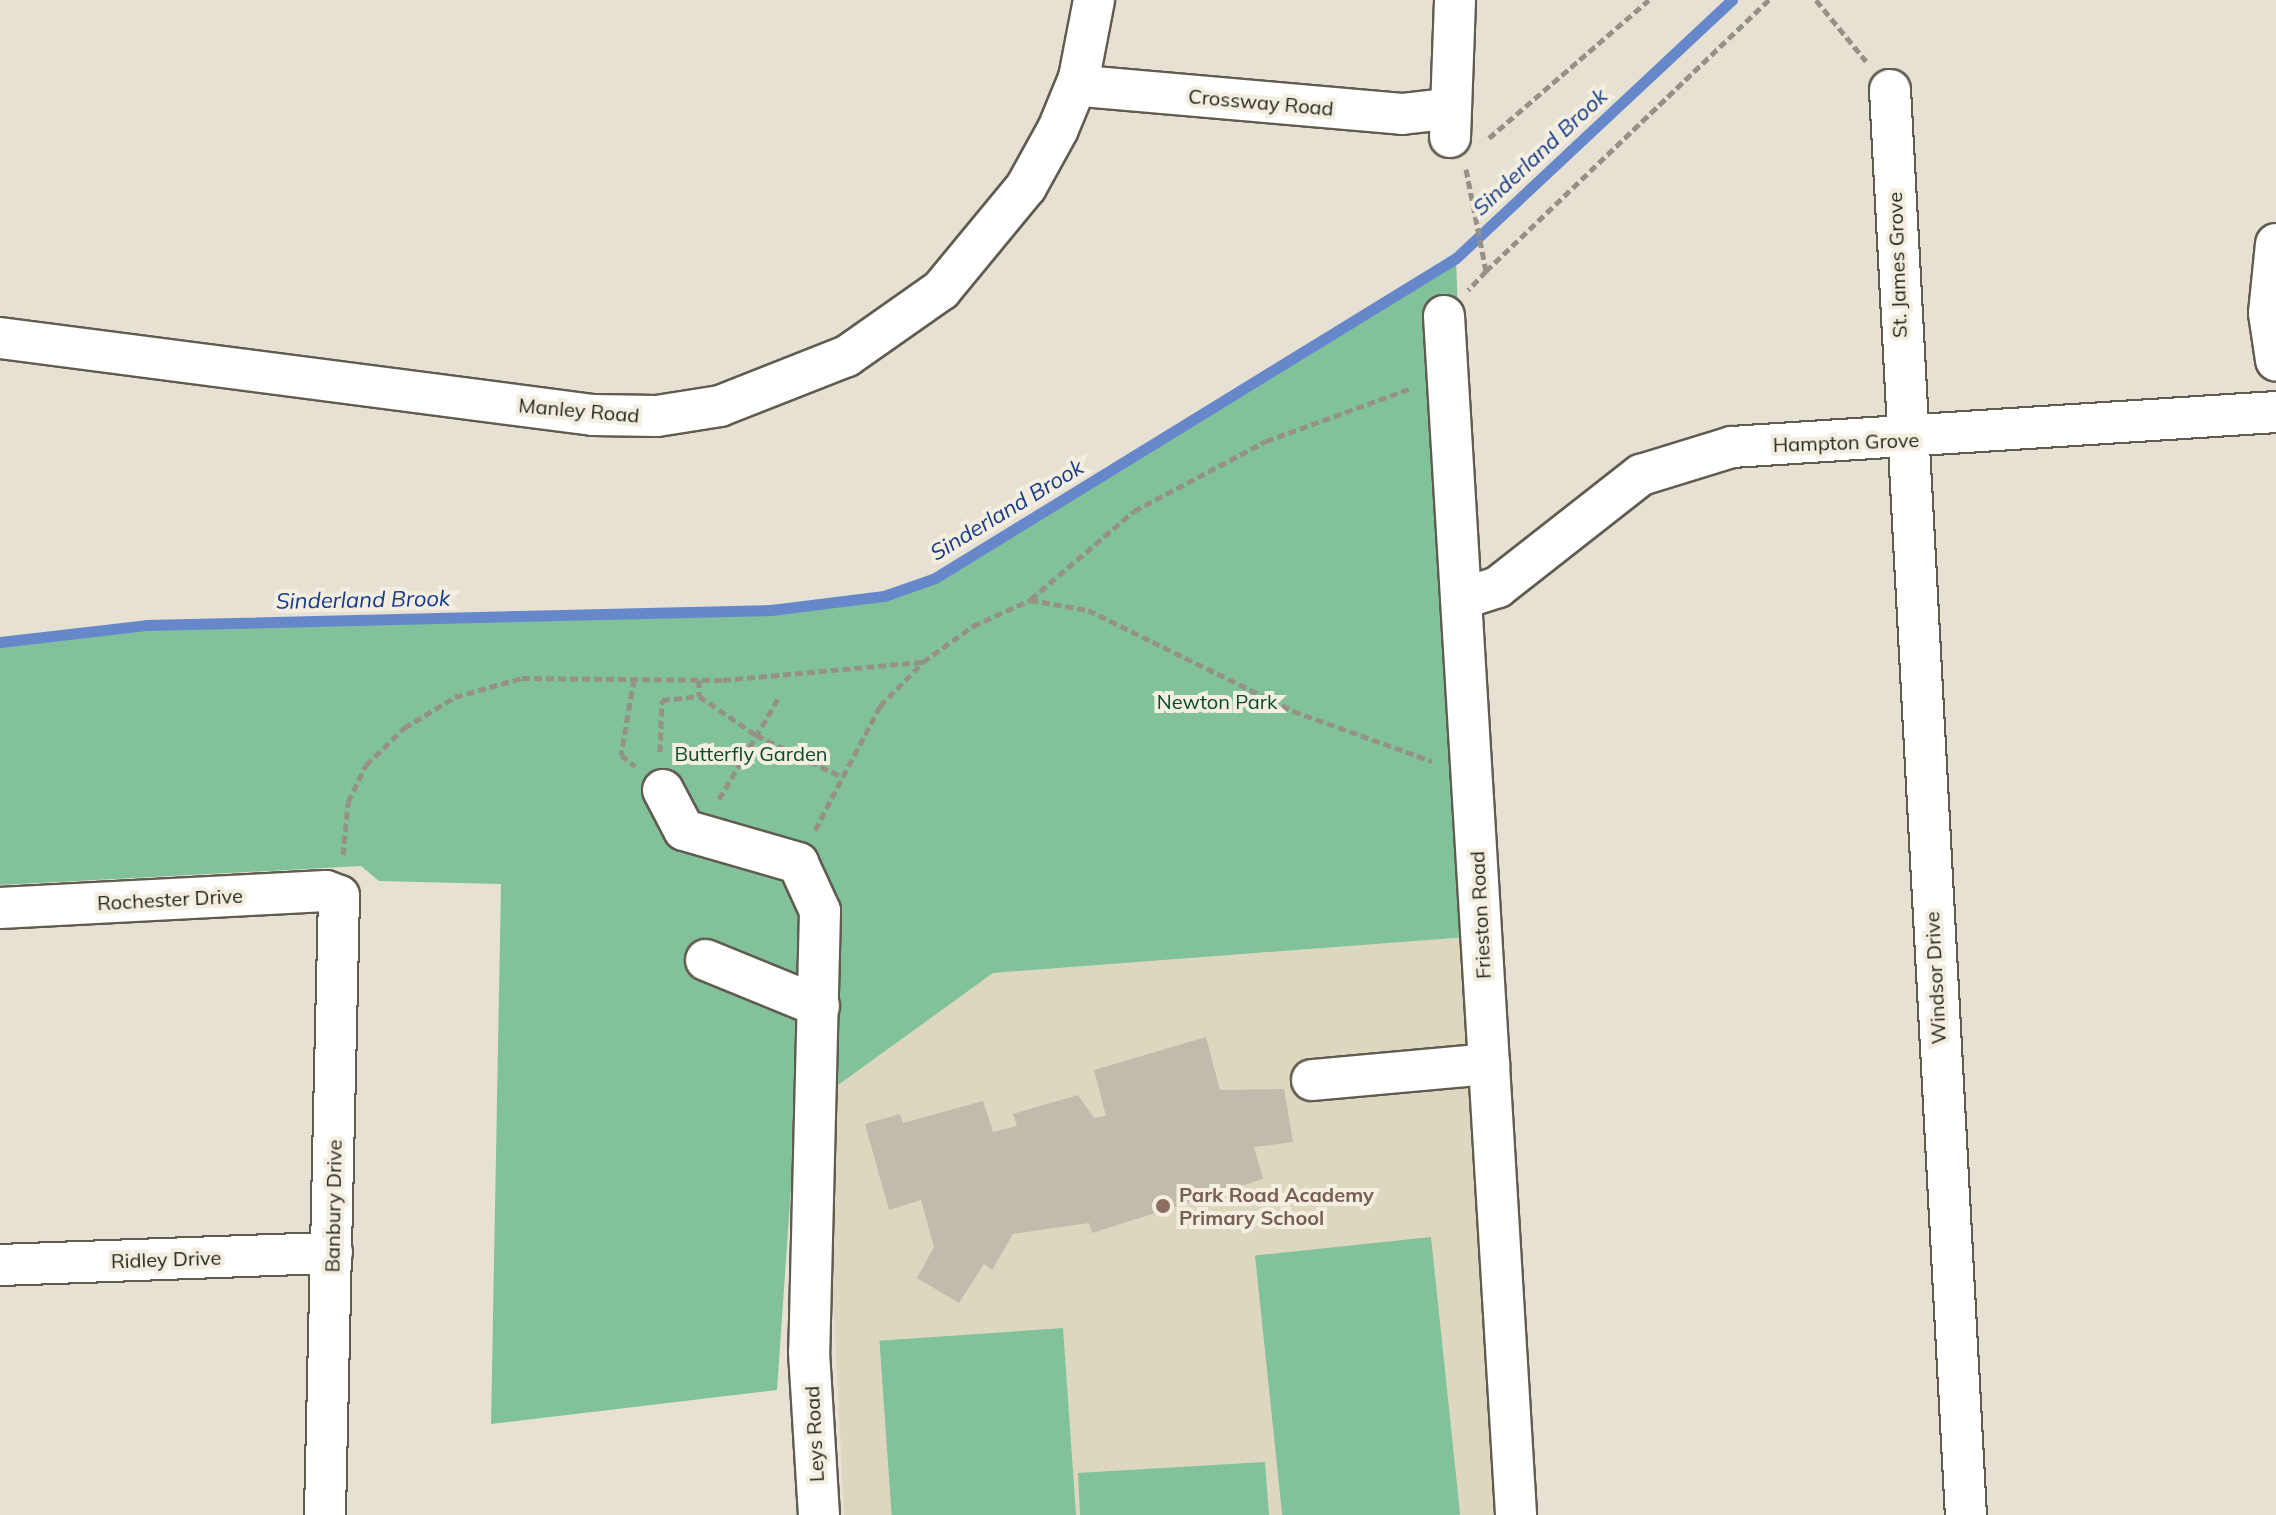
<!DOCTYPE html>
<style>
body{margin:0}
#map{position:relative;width:2276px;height:1515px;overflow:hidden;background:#e6e1d2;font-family:Mulish,sans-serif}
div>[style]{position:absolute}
.built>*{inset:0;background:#ded7c0}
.green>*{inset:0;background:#82c29b;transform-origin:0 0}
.stream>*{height:11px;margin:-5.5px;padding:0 5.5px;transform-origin:5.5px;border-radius:5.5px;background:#6688ca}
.building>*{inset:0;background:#c0bbac}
.path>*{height:5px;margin-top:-2.5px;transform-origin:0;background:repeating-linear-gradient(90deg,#959186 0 8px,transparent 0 12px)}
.roads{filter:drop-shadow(2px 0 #605c4f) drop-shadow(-2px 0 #605c4f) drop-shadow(0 2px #605c4f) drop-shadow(0 -2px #605c4f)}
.minor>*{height:40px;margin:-20px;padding:0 20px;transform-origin:20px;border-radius:20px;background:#fff}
.dots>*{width:22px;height:22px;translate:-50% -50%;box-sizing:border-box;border:4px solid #f3eedf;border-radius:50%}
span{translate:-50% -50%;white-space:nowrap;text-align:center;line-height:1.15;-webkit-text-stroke:8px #f3eedf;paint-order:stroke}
.street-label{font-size:20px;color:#282620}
.park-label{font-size:20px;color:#084a2c}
.education-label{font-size:20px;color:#785e54;font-weight:700}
.left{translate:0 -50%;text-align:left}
.water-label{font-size:22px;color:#163b89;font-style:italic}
</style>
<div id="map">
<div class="built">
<i style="clip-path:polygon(1481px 936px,1516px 1515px,844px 1515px,823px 1096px,993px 973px)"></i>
</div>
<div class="green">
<i style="clip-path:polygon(1456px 258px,1481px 936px,993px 973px,823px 1096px,813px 1173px,792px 1173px,777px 1390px,491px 1424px,501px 884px,379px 881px,361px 866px,0 885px,0 642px,146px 625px,771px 610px,884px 596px,935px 578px)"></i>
<i style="left:1431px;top:1237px;width:279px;height:177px;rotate:84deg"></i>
<i style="left:1063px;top:1328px;width:188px;height:184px;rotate:86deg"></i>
<i style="clip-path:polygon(1265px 1462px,1269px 1515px,1080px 1515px,1078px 1473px)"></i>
</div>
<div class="stream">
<i style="left:0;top:642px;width:147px;rotate:-6.6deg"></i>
<i style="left:146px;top:625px;width:625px;rotate:-1.37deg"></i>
<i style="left:771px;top:610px;width:114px;rotate:-7.1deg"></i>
<i style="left:884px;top:596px;width:54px;rotate:-19.4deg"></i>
<i style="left:935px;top:578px;width:611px;rotate:-31.56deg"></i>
<i style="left:1456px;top:258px;width:378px;rotate:-43.1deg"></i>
</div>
<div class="building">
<i style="clip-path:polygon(1206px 1037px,1220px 1090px,1284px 1089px,1293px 1142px,1254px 1147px,1263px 1179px,1092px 1233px,1089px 1223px,1013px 1234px,992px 1270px,984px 1264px,959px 1303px,917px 1278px,934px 1247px,921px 1200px,889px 1210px,865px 1124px,900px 1114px,903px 1123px,983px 1101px,993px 1132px,1017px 1126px,1013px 1114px,1078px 1095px,1094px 1118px,1106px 1116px,1094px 1070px)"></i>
</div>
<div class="path">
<i style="left:1816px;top:0;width:79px;rotate:50.7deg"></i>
<i style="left:1489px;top:138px;width:211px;rotate:-40.8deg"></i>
<i style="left:1466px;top:169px;width:104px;rotate:78.9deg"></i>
<i style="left:1486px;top:271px;width:26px;rotate:133deg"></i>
<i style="left:1486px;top:271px;width:392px;rotate:-43.8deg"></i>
<i style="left:1031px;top:599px;width:135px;rotate:-40.5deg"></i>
<i style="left:1134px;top:511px;width:149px;rotate:-27.9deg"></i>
<i style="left:1266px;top:441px;width:152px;rotate:-20deg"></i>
<i style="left:634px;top:679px;width:77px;rotate:99.7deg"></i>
<i style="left:621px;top:755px;width:18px;rotate:38deg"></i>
<i style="left:699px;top:680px;width:16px;rotate:90deg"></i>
<i style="left:699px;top:696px;width:69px;rotate:34.4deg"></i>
<i style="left:756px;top:735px;width:96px;rotate:26deg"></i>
<i style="left:660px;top:752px;width:52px;rotate:-87.8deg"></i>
<i style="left:662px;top:700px;width:37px;rotate:-6deg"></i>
<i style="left:719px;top:799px;width:118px;rotate:-59.5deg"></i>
<i style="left:815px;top:830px;width:140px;rotate:-62.3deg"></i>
<i style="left:880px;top:706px;width:62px;rotate:-45.7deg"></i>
<i style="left:923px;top:662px;width:62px;rotate:-35.8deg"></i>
<i style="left:973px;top:626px;width:63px;rotate:-24.5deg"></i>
<i style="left:1030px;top:600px;width:59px;rotate:9.8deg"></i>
<i style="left:1088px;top:610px;width:229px;rotate:26.2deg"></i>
<i style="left:1293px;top:711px;width:148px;rotate:19.8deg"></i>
<i style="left:343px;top:855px;width:53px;rotate:-84.6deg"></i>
<i style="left:348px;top:802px;width:41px;rotate:-64.1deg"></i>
<i style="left:366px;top:765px;width:53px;rotate:-44.2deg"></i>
<i style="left:404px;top:728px;width:60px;rotate:-31.3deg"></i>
<i style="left:455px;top:697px;width:70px;rotate:-15.8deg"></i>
<i style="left:522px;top:678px;width:201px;rotate:0.6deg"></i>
<i style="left:723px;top:680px;width:200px;rotate:-5.2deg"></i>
</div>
<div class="roads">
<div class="minor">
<i style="left:1079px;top:78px;width:17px;rotate:31deg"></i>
<i style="left:1094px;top:87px;width:309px;rotate:5deg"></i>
<i style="left:1402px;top:114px;width:43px;rotate:-6.6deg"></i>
<i style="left:1890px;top:90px;width:1427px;rotate:86.95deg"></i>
<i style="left:1450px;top:137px;width:137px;rotate:-87.9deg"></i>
<i style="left:2276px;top:244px;width:69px;rotate:95.8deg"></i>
<i style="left:2269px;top:313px;width:48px;rotate:81.5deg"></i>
<i style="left:1444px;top:316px;width:1201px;rotate:86.56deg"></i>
<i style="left:0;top:338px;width:598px;rotate:7.4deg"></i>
<i style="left:593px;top:415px;width:64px;rotate:0.9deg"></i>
<i style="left:657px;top:416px;width:64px;rotate:-9deg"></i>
<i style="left:720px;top:406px;width:136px;rotate:-21.5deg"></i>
<i style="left:847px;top:356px;width:115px;rotate:-35.1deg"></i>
<i style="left:941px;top:290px;width:134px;rotate:-50.5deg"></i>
<i style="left:1026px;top:187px;width:66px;rotate:-61.1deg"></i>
<i style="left:1058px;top:129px;width:55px;rotate:-67.6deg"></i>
<i style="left:1079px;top:78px;width:79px;rotate:-79.1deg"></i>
<i style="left:1461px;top:599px;width:39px;rotate:-18deg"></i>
<i style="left:1498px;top:587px;width:182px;rotate:-38.1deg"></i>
<i style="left:1641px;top:475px;width:95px;rotate:-17.1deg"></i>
<i style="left:1732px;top:447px;width:545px;rotate:-3.68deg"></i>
<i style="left:663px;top:790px;width:45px;rotate:62.3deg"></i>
<i style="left:684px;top:830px;width:119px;rotate:16.1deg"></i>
<i style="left:798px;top:863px;width:53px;rotate:65.4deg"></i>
<i style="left:820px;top:911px;width:441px;rotate:91.4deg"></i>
<i style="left:809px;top:1352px;width:163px;rotate:86.5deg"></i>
<i style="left:0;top:908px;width:326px;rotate:-3deg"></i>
<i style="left:326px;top:891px;width:14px;rotate:21deg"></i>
<i style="left:339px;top:896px;width:619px;rotate:91.3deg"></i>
<i style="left:706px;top:960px;width:122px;rotate:22.2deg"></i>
<i style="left:1312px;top:1080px;width:178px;rotate:-5.2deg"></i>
<i style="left:0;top:1265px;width:332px;rotate:-2.1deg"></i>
</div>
</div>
<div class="dots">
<i style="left:1163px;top:1206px;background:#8d6e63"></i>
</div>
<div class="street-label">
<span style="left:1261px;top:102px;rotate:5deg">Crossway Road</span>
<span style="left:1897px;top:265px;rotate:-92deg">St. James Grove</span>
<span style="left:579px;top:410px;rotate:5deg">Manley Road</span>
<span style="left:1846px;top:442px;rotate:-2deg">Hampton Grove</span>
<span style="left:170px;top:899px;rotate:-3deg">Rochester Drive</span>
<span style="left:1480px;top:915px;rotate:-93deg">Frieston Road</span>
<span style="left:1935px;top:978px;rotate:-93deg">Windsor Drive</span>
<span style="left:333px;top:1206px;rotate:-89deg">Banbury Drive</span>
<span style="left:166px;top:1259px;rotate:-2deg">Ridley Drive</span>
<span style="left:814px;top:1434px;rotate:-93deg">Leys Road</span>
</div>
<div class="park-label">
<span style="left:1217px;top:701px">Newton Park</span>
<span style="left:751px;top:753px">Butterfly Garden</span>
</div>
<div class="education-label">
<span class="left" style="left:1179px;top:1206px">Park Road Academy<br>Primary School</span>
</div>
<div class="water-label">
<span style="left:1540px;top:152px;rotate:-43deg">Sinderland Brook</span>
<span style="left:1007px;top:510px;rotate:-31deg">Sinderland Brook</span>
<span style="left:363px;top:600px;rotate:-1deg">Sinderland Brook</span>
</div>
</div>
